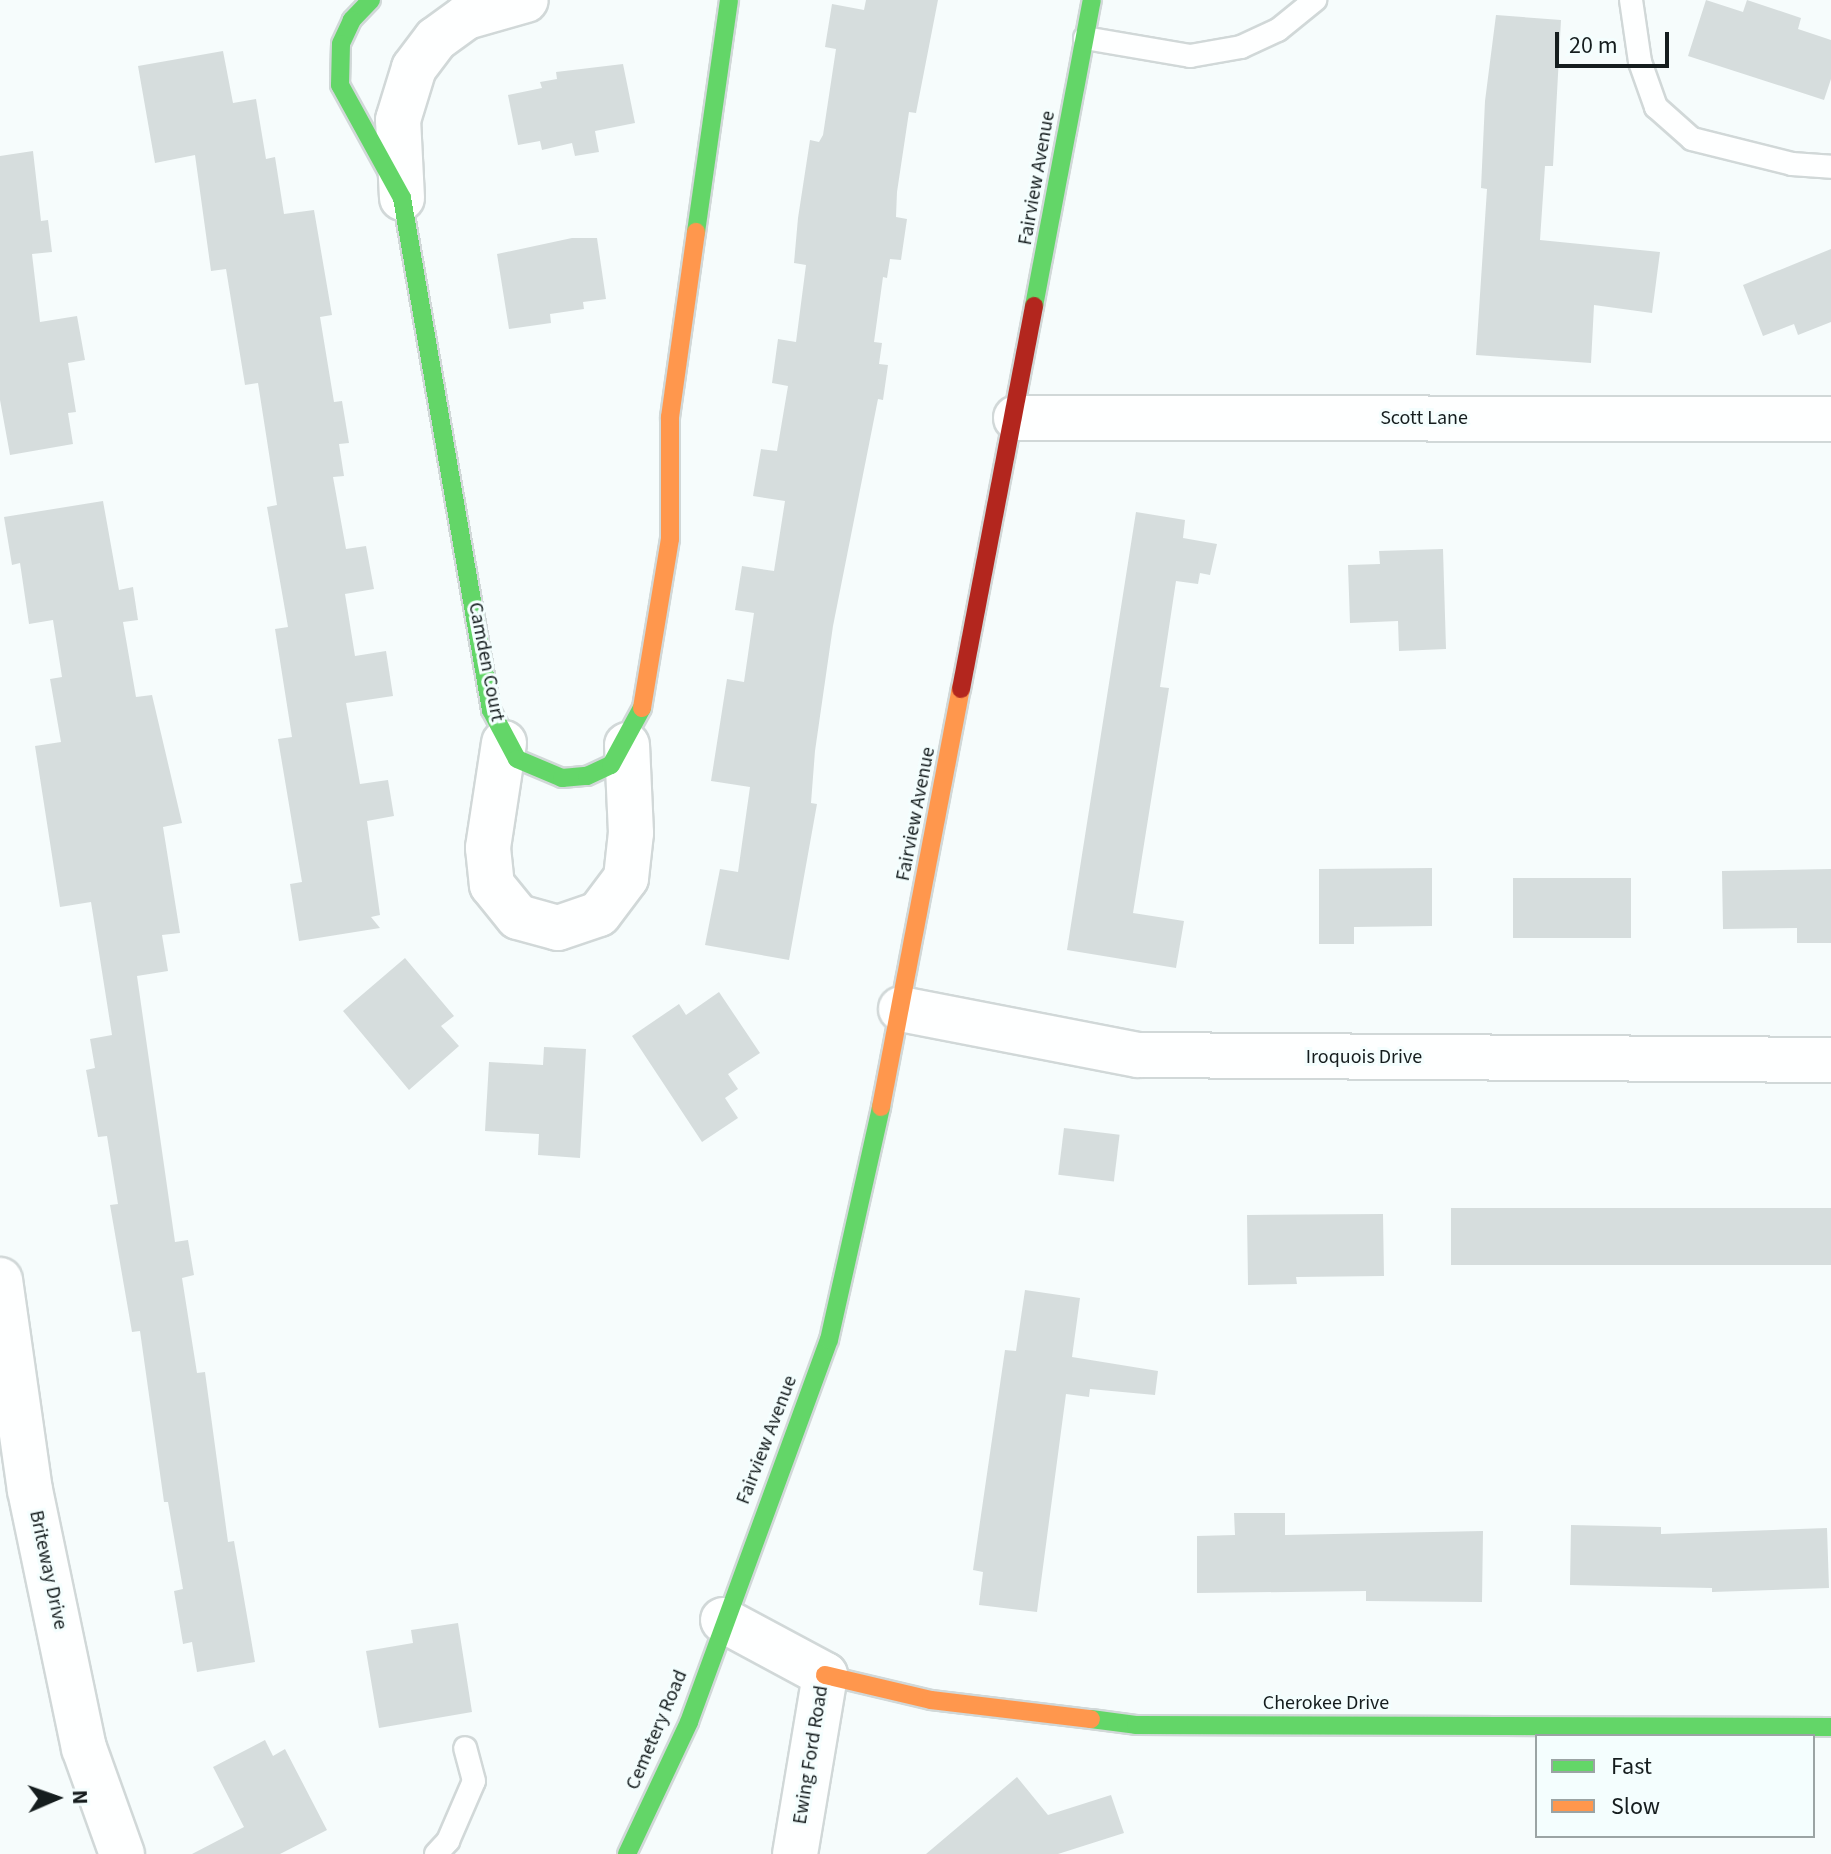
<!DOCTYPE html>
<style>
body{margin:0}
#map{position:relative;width:1831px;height:1854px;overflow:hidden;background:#f6fcfc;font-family:"Source Sans 3",sans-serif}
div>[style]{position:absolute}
.building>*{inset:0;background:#d6dddd;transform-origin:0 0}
.roads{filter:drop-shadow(2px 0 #d1d8d8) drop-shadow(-2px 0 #d1d8d8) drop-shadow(0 2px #d1d8d8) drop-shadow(0 -2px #d1d8d8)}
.lane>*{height:22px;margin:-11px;padding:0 11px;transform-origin:11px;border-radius:11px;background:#feffff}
.street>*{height:44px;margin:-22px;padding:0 22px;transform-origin:22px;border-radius:22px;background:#feffff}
.fast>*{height:18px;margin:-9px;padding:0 9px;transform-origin:9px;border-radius:9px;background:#63d668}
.slow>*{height:18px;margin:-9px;padding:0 9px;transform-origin:9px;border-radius:9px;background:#ff974d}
.jam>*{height:18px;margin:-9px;padding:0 9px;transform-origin:9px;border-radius:9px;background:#b3261e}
span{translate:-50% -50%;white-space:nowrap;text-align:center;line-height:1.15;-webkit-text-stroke:6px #f4fefe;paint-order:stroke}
.street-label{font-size:20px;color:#151d1e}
.legend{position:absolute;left:1535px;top:1734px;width:280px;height:104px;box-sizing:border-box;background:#f4fefe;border:2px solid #9ba4a4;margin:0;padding:10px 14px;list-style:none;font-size:24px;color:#151d1e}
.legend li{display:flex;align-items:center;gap:16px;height:40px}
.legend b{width:40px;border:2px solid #9ba4a4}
.north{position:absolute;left:16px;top:1758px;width:80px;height:80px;-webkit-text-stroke:6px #f4fefe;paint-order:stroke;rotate:88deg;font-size:22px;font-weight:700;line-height:32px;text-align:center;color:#151d1e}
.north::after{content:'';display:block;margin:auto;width:28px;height:36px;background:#151d1e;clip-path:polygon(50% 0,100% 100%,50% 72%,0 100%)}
.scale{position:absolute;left:1555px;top:32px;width:114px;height:36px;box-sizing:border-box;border:4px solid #151d1e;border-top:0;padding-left:10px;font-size:24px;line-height:28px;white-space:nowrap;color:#151d1e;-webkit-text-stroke:6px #f4fefe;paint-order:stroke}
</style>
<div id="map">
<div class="building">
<i style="clip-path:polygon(866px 0,938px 0,916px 113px,909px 112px,897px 192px,896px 217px,907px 219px,901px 260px,890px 259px,887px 278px,883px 277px,874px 342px,882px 343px,879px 364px,888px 365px,883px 400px,878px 399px,833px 626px,815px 751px,811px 803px,817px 804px,789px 960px,705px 945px,720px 869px,738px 872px,750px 787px,711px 781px,727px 679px,744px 682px,754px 613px,735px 610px,742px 566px,774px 571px,785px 501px,753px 496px,761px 449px,777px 451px,788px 386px,772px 383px,778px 339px,796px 342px,806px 265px,794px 263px,798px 218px,810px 140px,819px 142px,823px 135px,836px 49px,825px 47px,832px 4px,864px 10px)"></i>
<i style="clip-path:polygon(1706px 0,1743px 12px,1747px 0,1801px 18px,1798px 29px,1831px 40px,1831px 79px,1824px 100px,1688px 56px)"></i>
<i style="clip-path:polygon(1496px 15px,1561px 20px,1553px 166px,1545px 166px,1540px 240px,1660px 252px,1652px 313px,1594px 305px,1591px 363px,1476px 355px,1487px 189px,1481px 188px,1485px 101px)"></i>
<i style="clip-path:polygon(223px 51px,233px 103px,256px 99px,266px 159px,275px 157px,284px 214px,314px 210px,332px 315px,320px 317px,334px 402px,342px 401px,349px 443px,339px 444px,344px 476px,333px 477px,346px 549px,366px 546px,374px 589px,345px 594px,355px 656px,386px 651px,393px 696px,346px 703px,360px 784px,388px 780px,394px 816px,367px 821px,380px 915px,371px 917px,380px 928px,299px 941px,290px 884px,302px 882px,278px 739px,292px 737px,275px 629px,288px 627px,267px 507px,277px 505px,258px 383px,245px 385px,226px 269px,211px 271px,195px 155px,155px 163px,138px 66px)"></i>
<i style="clip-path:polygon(623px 64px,635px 123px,595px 131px,599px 152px,575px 156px,572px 143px,542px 150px,540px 141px,518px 145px,508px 95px,542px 88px,540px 82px,557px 79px,556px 72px)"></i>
<i style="clip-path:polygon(33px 151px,41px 221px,48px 220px,52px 252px,32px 254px,40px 322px,77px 316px,85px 360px,68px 363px,76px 412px,68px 413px,73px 444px,10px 455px,0 400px,0 156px)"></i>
<i style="clip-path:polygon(572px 238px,597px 238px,606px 299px,583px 302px,584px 309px,550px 314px,551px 323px,509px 329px,497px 254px)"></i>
<i style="clip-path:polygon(1831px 249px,1831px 322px,1798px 335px,1794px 324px,1763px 336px,1743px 285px)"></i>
<i style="clip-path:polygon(103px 501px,119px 590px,133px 587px,138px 620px,123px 622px,136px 697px,152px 695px,182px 823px,163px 827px,180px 933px,162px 935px,168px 971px,137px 976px,175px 1242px,188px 1240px,194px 1275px,182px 1278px,197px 1373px,205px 1372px,228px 1542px,234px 1541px,255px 1662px,197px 1672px,192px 1642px,183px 1644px,174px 1591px,183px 1589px,168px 1502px,164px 1502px,140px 1331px,132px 1332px,110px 1205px,118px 1204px,107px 1136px,98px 1137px,86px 1070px,95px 1068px,90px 1039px,112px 1035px,91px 902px,60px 907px,35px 746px,61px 742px,50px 679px,62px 677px,53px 620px,29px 624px,20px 563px,12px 565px,4px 517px)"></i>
<i style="clip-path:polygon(1136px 512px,1185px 520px,1183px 538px,1217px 544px,1210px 575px,1200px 573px,1198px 584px,1176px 581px,1160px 687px,1169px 688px,1133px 913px,1184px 921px,1176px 968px,1067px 950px)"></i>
<i style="clip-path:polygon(1443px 549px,1446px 649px,1399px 651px,1398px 621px,1350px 623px,1348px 565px,1380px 564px,1379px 551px)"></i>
<i style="clip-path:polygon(1432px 868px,1432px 926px,1354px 927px,1354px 944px,1319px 944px,1319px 869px)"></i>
<i style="clip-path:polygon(1831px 869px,1831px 943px,1797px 943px,1797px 928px,1723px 929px,1722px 871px)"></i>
<i style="left:1513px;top:878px;width:118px;height:60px"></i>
<i style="clip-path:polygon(405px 958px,454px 1016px,441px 1026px,459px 1046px,409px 1090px,343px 1011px)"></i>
<i style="clip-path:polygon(719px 992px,760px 1053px,728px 1074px,738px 1089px,725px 1098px,738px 1118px,702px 1142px,632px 1036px,679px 1004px,686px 1015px)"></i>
<i style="clip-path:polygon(544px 1047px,586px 1049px,580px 1158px,538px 1155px,539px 1134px,485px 1131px,489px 1062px,543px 1065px)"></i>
<i style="left:1064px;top:1128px;width:56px;height:47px;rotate:7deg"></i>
<i style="left:1831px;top:1208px;width:57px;height:380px;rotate:90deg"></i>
<i style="clip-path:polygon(1383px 1214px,1384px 1276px,1296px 1277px,1297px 1284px,1248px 1285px,1247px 1215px)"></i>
<i style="clip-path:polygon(1025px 1290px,1080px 1298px,1072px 1357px,1158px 1371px,1155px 1395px,1090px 1389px,1089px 1397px,1066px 1394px,1037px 1612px,979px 1605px,983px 1572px,973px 1570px,1005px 1350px,1016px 1351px)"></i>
<i style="clip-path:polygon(1234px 1513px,1285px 1513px,1285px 1535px,1483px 1531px,1482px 1602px,1366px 1601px,1366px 1591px,1197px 1593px,1197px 1536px,1235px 1535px)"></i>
<i style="clip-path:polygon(1571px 1525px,1661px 1527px,1661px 1534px,1827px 1528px,1829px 1588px,1712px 1592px,1712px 1588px,1570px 1585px)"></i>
<i style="clip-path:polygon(458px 1623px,472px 1712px,379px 1728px,366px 1651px,413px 1643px,411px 1630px)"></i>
<i style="clip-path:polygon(265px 1740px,273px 1756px,285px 1749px,327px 1830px,280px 1854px,192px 1854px,244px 1827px,213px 1767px)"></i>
<i style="clip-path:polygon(1017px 1777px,1048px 1815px,1111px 1795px,1124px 1833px,1058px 1854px,926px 1854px)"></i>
</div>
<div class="roads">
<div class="lane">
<i style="left:1631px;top:0;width:63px;rotate:81.7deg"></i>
<i style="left:1640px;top:62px;width:48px;rotate:70.4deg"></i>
<i style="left:1656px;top:107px;width:48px;rotate:41.6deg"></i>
<i style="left:1692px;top:139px;width:103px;rotate:14deg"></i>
<i style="left:1792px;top:164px;width:39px;rotate:4deg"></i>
<i style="left:1085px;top:38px;width:107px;rotate:9.7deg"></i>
<i style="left:1190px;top:56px;width:52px;rotate:-10deg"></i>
<i style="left:1241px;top:47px;width:41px;rotate:-24.7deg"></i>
<i style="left:1278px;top:30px;width:48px;rotate:-39deg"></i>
<i style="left:436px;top:1854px;width:18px;rotate:-47deg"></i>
<i style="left:448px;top:1841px;width:65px;rotate:-66.6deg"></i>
<i style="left:474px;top:1781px;width:34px;rotate:-105deg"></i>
</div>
<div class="street">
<i style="left:402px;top:198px;width:78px;rotate:-92.9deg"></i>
<i style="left:398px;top:120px;width:54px;rotate:-72.9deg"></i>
<i style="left:414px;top:68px;width:36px;rotate:-53deg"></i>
<i style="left:436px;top:39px;width:37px;rotate:-36deg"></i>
<i style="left:466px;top:17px;width:62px;rotate:-15.8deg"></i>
<i style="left:1016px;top:418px;width:815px;rotate:0.07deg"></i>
<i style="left:504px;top:743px;width:106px;rotate:98.7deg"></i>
<i style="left:488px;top:848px;width:37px;rotate:84deg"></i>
<i style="left:492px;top:885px;width:41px;rotate:50.9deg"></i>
<i style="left:518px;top:917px;width:41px;rotate:15.4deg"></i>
<i style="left:558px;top:928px;width:43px;rotate:-18.9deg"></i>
<i style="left:599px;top:914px;width:45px;rotate:-53.1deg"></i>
<i style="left:626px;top:878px;width:45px;rotate:-83.7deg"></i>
<i style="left:631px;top:833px;width:88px;rotate:-92.6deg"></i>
<i style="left:901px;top:1009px;width:241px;rotate:11deg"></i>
<i style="left:1138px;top:1055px;width:693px;rotate:0.41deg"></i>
<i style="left:0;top:1280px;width:212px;rotate:81.9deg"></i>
<i style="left:30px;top:1490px;width:264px;rotate:78.2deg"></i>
<i style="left:84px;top:1748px;width:113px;rotate:70.3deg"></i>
<i style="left:723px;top:1620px;width:116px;rotate:28.3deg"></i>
<i style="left:825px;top:1675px;width:181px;rotate:99.5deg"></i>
</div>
<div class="fast">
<i style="left:371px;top:0;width:28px;rotate:134deg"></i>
<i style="left:352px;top:20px;width:26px;rotate:115deg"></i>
<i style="left:341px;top:44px;width:41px;rotate:91.4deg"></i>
<i style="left:340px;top:85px;width:129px;rotate:61.2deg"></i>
<i style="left:402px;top:198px;width:520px;rotate:80.14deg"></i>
<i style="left:491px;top:710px;width:55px;rotate:62deg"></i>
<i style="left:517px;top:759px;width:49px;rotate:22.9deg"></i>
<i style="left:562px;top:778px;width:25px;rotate:-5deg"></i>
<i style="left:587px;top:776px;width:26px;rotate:-25deg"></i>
<i style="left:611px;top:765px;width:65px;rotate:-61.5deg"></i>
<i style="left:696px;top:232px;width:234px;rotate:-81.9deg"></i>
<i style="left:1034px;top:306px;width:311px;rotate:-79.3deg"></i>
<i style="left:1091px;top:1719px;width:45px;rotate:7.6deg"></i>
<i style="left:1136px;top:1725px;width:695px;rotate:0.16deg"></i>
<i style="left:627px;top:1854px;width:146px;rotate:-64.8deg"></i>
<i style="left:689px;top:1722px;width:407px;rotate:-69.9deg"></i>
<i style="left:829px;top:1340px;width:239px;rotate:-77.4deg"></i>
</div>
<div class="slow">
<i style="left:642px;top:708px;width:171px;rotate:-80.6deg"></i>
<i style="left:670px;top:539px;width:122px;rotate:-90deg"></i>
<i style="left:670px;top:417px;width:187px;rotate:-82deg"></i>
<i style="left:881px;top:1107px;width:426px;rotate:-79.2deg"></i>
<i style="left:825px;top:1675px;width:109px;rotate:13.3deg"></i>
<i style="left:931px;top:1700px;width:161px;rotate:6.8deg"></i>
</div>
<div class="jam">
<i style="left:961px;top:689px;width:390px;rotate:-79.2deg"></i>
</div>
</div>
<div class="street-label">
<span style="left:1037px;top:178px;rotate:-80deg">Fairview Avenue</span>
<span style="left:1424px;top:418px">Scott Lane</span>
<span style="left:486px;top:662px;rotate:79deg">Camden Court</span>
<span style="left:916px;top:814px;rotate:-79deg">Fairview Avenue</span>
<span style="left:1364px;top:1057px">Iroquois Drive</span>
<span style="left:767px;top:1440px;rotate:-69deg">Fairview Avenue</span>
<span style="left:48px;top:1570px;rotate:78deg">Briteway Drive</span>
<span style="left:1326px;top:1703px">Cherokee Drive</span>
<span style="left:657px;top:1730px;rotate:-67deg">Cemetery Road</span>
<span style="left:811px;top:1755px;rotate:-81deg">Ewing Ford Road</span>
</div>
<ul class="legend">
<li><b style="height:10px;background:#63d668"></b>Fast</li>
<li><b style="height:10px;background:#ff974d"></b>Slow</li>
</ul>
<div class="north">N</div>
<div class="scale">20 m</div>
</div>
